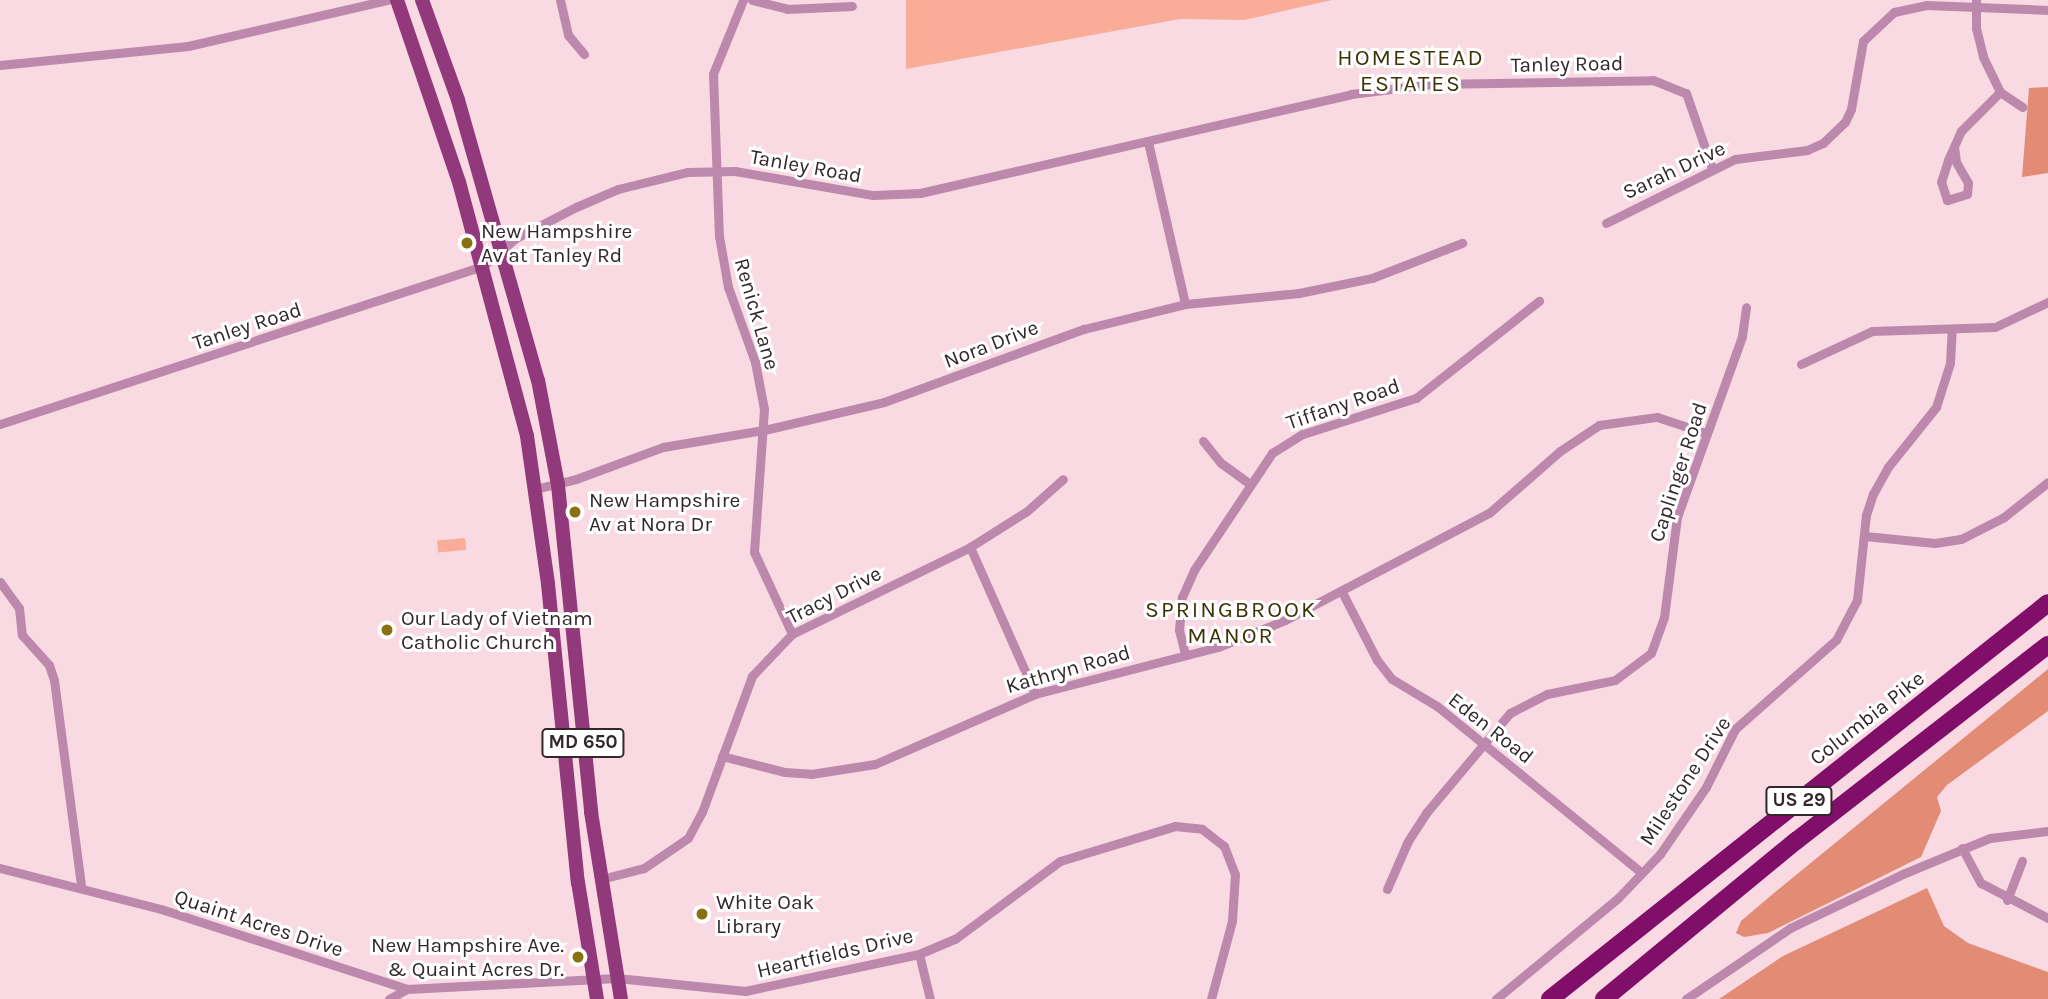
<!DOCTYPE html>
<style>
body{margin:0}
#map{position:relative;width:2048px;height:999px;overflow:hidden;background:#f9dae3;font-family:Karla,sans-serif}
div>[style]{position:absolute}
.green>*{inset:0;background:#f9ac97;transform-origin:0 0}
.forest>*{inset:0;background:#e28c76}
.street>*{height:9px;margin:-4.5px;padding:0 4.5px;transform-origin:4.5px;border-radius:4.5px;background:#bc89ac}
.primary>*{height:14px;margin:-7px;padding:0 7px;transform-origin:7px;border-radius:7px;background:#92397b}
.highway>*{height:18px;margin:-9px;padding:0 9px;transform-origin:9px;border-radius:9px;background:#810f6a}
.dots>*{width:19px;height:19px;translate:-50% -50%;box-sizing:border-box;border:4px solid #fff;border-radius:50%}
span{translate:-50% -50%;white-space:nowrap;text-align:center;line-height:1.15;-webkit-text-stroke:6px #fff;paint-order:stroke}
.shield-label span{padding:2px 5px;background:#fff;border:2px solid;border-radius:5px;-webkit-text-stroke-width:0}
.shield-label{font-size:19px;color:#33272b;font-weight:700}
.street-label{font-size:21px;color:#33272b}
.poi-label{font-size:21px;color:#33272b}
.left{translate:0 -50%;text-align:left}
.right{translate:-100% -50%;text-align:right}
.neighbourhood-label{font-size:23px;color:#3d3106;letter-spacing:2px}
</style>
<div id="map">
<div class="green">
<i style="clip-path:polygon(906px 0,1332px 0,1244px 20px,1180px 19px,906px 69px)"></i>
<i style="left:465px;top:538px;width:12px;height:28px;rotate:85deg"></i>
</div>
<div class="forest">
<i style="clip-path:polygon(2048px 87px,2048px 173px,2022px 177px,2029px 88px)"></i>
<i style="clip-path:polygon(2048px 669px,2048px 711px,1947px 785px,1937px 797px,1941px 811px,1921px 857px,1768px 933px,1744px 937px,1736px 933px,1741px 921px,1774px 893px)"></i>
<i style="clip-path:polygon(1927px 888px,1944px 926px,1968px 943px,2048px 972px,2048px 999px,1719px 999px,1783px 956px)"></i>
</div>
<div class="street">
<i style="left:560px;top:0;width:36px;rotate:77deg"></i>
<i style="left:568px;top:35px;width:25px;rotate:50deg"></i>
<i style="left:743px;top:0;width:80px;rotate:112.1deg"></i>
<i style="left:713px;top:74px;width:162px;rotate:87.9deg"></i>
<i style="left:719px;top:236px;width:52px;rotate:80deg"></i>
<i style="left:728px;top:287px;width:80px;rotate:70.2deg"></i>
<i style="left:755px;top:362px;width:48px;rotate:79.2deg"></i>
<i style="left:764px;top:409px;width:143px;rotate:94deg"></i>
<i style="left:754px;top:552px;width:90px;rotate:65.1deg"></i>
<i style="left:752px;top:0;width:36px;rotate:14deg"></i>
<i style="left:787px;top:9px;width:65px;rotate:-2.6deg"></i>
<i style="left:1976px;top:0;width:28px;rotate:90deg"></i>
<i style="left:1976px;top:28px;width:30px;rotate:76deg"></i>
<i style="left:1983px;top:57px;width:39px;rotate:64deg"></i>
<i style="left:2000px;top:92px;width:27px;rotate:34deg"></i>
<i style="left:0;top:65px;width:189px;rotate:-5.8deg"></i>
<i style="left:188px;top:46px;width:205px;rotate:-13deg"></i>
<i style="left:1148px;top:142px;width:166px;rotate:77.1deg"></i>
<i style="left:1954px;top:147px;width:15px;rotate:82deg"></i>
<i style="left:1956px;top:162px;width:24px;rotate:60deg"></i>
<i style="left:1968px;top:183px;width:11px;rotate:95deg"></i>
<i style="left:1967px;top:194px;width:21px;rotate:163deg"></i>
<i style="left:1947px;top:200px;width:19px;rotate:-108deg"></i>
<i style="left:1941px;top:182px;width:23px;rotate:-72deg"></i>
<i style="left:1948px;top:160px;width:32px;rotate:-66deg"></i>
<i style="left:1961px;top:131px;width:55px;rotate:-45deg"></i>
<i style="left:1606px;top:223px;width:144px;rotate:-26.4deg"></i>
<i style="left:1735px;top:159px;width:73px;rotate:-7.1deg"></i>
<i style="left:1807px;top:150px;width:17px;rotate:-24deg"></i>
<i style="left:1823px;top:143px;width:30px;rotate:-44deg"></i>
<i style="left:1845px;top:122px;width:14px;rotate:-65deg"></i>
<i style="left:1851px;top:109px;width:69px;rotate:-80deg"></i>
<i style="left:1863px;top:41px;width:42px;rotate:-43.1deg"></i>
<i style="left:1894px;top:12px;width:33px;rotate:-12deg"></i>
<i style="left:1926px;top:5px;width:122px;rotate:2.3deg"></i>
<i style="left:1801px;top:364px;width:78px;rotate:-24.9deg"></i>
<i style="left:1872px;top:331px;width:123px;rotate:-1.9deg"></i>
<i style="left:1995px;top:327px;width:59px;rotate:-25.3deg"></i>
<i style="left:0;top:424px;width:508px;rotate:-18.11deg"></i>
<i style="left:483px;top:266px;width:43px;rotate:-40.3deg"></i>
<i style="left:516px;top:238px;width:68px;rotate:-27.3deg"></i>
<i style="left:576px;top:207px;width:46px;rotate:-23.2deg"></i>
<i style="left:618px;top:189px;width:72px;rotate:-13.7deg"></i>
<i style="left:688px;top:172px;width:47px;rotate:-1.2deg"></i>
<i style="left:735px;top:171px;width:140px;rotate:9.9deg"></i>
<i style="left:873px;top:195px;width:47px;rotate:-2.4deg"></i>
<i style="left:920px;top:193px;width:442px;rotate:-12.9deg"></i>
<i style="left:1351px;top:94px;width:83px;rotate:-7deg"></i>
<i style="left:1433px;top:84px;width:220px;rotate:-1deg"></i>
<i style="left:1653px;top:80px;width:35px;rotate:22deg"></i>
<i style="left:1686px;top:93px;width:79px;rotate:70.9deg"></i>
<i style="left:1203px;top:441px;width:28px;rotate:51deg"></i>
<i style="left:1221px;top:463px;width:34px;rotate:36deg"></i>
<i style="left:535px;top:489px;width:42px;rotate:-13.7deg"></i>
<i style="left:576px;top:479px;width:93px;rotate:-20.2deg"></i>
<i style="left:663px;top:447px;width:102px;rotate:-9.6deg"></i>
<i style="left:764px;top:430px;width:123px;rotate:-13.1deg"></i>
<i style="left:884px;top:402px;width:213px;rotate:-20.1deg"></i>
<i style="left:1084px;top:329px;width:104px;rotate:-13.9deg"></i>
<i style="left:1185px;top:304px;width:115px;rotate:-5.5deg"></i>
<i style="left:1299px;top:293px;width:75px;rotate:-11.6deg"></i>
<i style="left:1372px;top:278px;width:97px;rotate:-21.3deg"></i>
<i style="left:1865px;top:536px;width:70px;rotate:5.7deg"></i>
<i style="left:1935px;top:543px;width:26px;rotate:-9deg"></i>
<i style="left:1961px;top:539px;width:48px;rotate:-27.1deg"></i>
<i style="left:2004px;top:517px;width:56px;rotate:-38.5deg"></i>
<i style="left:970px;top:547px;width:161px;rotate:66.1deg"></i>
<i style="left:0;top:582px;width:32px;rotate:54deg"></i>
<i style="left:19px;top:608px;width:27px;rotate:84deg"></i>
<i style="left:22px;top:635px;width:40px;rotate:48deg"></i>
<i style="left:49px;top:665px;width:16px;rotate:72deg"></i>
<i style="left:54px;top:680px;width:208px;rotate:82.5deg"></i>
<i style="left:1342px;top:592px;width:76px;rotate:62.8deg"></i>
<i style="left:1377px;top:660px;width:24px;rotate:52deg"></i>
<i style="left:1392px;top:679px;width:52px;rotate:31deg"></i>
<i style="left:1437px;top:706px;width:264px;rotate:39.2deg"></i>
<i style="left:1185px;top:654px;width:25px;rotate:-104deg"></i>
<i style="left:1179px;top:630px;width:33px;rotate:-85deg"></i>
<i style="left:1182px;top:597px;width:30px;rotate:-66deg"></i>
<i style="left:1194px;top:570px;width:141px;rotate:-56.3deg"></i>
<i style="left:1272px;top:453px;width:36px;rotate:-32deg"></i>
<i style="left:1303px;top:434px;width:119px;rotate:-17.7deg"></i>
<i style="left:1416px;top:398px;width:157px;rotate:-38.3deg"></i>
<i style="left:722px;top:756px;width:65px;rotate:14.3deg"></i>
<i style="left:785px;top:772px;width:26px;rotate:4deg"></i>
<i style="left:811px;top:774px;width:65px;rotate:-8.9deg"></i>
<i style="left:875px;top:764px;width:175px;rotate:-23.6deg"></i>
<i style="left:1035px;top:694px;width:189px;rotate:-14.4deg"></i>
<i style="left:1218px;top:647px;width:72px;rotate:-21.9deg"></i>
<i style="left:1285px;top:620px;width:230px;rotate:-27.7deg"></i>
<i style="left:1489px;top:513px;width:94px;rotate:-41.1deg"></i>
<i style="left:1560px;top:451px;width:47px;rotate:-33.7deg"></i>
<i style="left:1599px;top:425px;width:59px;rotate:-7.9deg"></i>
<i style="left:1657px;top:417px;width:52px;rotate:18.1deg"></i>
<i style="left:1962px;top:848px;width:40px;rotate:62deg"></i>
<i style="left:1981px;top:883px;width:76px;rotate:27.6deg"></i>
<i style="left:0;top:868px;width:166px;rotate:14.3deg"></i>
<i style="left:161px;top:909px;width:259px;rotate:18deg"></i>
<i style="left:407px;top:989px;width:210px;rotate:-3deg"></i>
<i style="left:617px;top:978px;width:129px;rotate:5.8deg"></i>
<i style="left:745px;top:991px;width:178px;rotate:-12deg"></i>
<i style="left:919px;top:954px;width:39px;rotate:-23deg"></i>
<i style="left:955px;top:939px;width:131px;rotate:-36.6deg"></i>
<i style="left:1060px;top:861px;width:120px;rotate:-16.9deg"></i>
<i style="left:1175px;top:826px;width:27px;rotate:6deg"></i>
<i style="left:1202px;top:829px;width:28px;rotate:38deg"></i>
<i style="left:1224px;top:846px;width:30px;rotate:69deg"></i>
<i style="left:1235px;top:874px;width:47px;rotate:93.7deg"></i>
<i style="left:1232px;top:921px;width:81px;rotate:105.1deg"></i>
<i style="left:601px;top:879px;width:44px;rotate:-14.3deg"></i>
<i style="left:644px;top:868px;width:53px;rotate:-34.3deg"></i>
<i style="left:688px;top:838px;width:30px;rotate:-62deg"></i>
<i style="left:702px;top:812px;width:145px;rotate:-69.8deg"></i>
<i style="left:752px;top:676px;width:58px;rotate:-46.4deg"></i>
<i style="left:792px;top:634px;width:198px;rotate:-26deg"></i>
<i style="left:970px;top:547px;width:67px;rotate:-32.3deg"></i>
<i style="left:1027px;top:511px;width:48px;rotate:-41.6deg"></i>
<i style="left:1387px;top:889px;width:52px;rotate:-66.4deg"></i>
<i style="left:1408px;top:841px;width:33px;rotate:-57deg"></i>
<i style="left:1426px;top:813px;width:131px;rotate:-50deg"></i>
<i style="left:1510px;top:713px;width:42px;rotate:-27.2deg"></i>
<i style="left:1547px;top:694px;width:69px;rotate:-11.6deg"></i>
<i style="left:1615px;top:680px;width:45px;rotate:-36.9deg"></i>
<i style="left:1651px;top:653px;width:38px;rotate:-70deg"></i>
<i style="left:1664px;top:617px;width:101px;rotate:-82.6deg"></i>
<i style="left:1677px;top:517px;width:192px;rotate:-70.2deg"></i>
<i style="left:1742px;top:336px;width:29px;rotate:-82deg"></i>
<i style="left:2007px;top:900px;width:42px;rotate:-69deg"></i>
<i style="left:919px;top:954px;width:46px;rotate:76.3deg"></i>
<i style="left:389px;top:999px;width:21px;rotate:-29deg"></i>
<i style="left:1496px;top:999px;width:158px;rotate:-39.6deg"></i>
<i style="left:1618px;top:898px;width:61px;rotate:-46.3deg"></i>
<i style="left:1660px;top:854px;width:81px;rotate:-55.5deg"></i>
<i style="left:1706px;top:787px;width:65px;rotate:-63.4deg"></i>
<i style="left:1735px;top:729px;width:135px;rotate:-41.4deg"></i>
<i style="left:1836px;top:640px;width:45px;rotate:-62.3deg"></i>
<i style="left:1857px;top:600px;width:85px;rotate:-84deg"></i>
<i style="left:1866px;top:515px;width:22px;rotate:-72deg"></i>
<i style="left:1873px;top:494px;width:31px;rotate:-61deg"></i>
<i style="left:1888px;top:467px;width:77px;rotate:-51.3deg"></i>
<i style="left:1936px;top:407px;width:46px;rotate:-72.3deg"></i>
<i style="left:1950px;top:363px;width:33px;rotate:-87deg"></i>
<i style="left:1686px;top:999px;width:126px;rotate:-34.3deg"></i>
<i style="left:1790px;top:928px;width:127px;rotate:-25.6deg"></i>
<i style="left:1905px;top:873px;width:92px;rotate:-22.4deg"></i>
<i style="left:1990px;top:838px;width:58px;rotate:-6.9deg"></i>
</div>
<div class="primary">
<i style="left:397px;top:0;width:192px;rotate:71.2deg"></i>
<i style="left:459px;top:182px;width:263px;rotate:75deg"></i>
<i style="left:527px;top:436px;width:149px;rotate:81.9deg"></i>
<i style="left:548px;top:584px;width:300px;rotate:84.3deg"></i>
<i style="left:578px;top:882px;width:119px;rotate:80.8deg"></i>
<i style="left:422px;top:0;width:106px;rotate:70.2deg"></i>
<i style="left:458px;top:100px;width:291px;rotate:74.1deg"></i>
<i style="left:538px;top:380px;width:107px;rotate:79.2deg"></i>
<i style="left:558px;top:485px;width:329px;rotate:84.2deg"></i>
<i style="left:591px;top:812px;width:189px;rotate:80.9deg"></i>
</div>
<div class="highway">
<i style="left:1550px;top:999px;width:636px;rotate:-38.49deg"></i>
<i style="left:1604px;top:999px;width:249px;rotate:-39.5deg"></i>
<i style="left:1796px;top:841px;width:319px;rotate:-37.9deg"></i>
</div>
<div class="dots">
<i style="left:467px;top:243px;background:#897112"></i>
<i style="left:575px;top:512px;background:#897112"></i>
<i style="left:387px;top:630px;background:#897112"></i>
<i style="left:702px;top:914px;background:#897112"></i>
<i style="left:578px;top:957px;background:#897112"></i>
</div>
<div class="shield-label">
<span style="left:583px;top:743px">MD 650</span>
<span style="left:1799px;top:801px">US 29</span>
</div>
<div class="street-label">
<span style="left:1567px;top:64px;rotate:-1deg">Tanley Road</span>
<span style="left:806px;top:166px;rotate:10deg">Tanley Road</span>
<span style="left:1674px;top:170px;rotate:-25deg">Sarah Drive</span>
<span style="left:757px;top:314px;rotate:74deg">Renick Lane</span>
<span style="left:247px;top:326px;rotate:-18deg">Tanley Road</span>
<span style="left:991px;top:344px;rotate:-21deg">Nora Drive</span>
<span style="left:1343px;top:404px;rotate:-19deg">Tiffany Road</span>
<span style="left:1678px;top:472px;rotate:-72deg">Caplinger Road</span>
<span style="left:834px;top:595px;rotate:-27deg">Tracy Drive</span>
<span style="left:1068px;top:669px;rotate:-16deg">Kathryn Road</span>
<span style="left:1867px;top:718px;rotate:-38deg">Columbia Pike</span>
<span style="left:1491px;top:728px;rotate:38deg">Eden Road</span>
<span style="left:1685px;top:781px;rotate:-57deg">Milestone Drive</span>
<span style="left:259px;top:923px;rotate:18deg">Quaint Acres Drive</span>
<span style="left:835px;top:953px;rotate:-13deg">Heartfields Drive</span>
</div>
<div class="poi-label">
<span class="left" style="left:481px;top:243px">New Hampshire<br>Av at Tanley Rd</span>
<span class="left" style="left:589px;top:512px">New Hampshire<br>Av at Nora Dr</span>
<span class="left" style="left:401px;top:630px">Our Lady of Vietnam<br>Catholic Church</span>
<span class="left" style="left:716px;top:914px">White Oak<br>Library</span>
<span class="right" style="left:564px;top:957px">New Hampshire Ave.<br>&amp; Quaint Acres Dr.</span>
</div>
<div class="neighbourhood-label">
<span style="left:1411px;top:71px">HOMESTEAD<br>ESTATES</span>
<span style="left:1231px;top:623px">SPRINGBROOK<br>MANOR</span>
</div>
</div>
